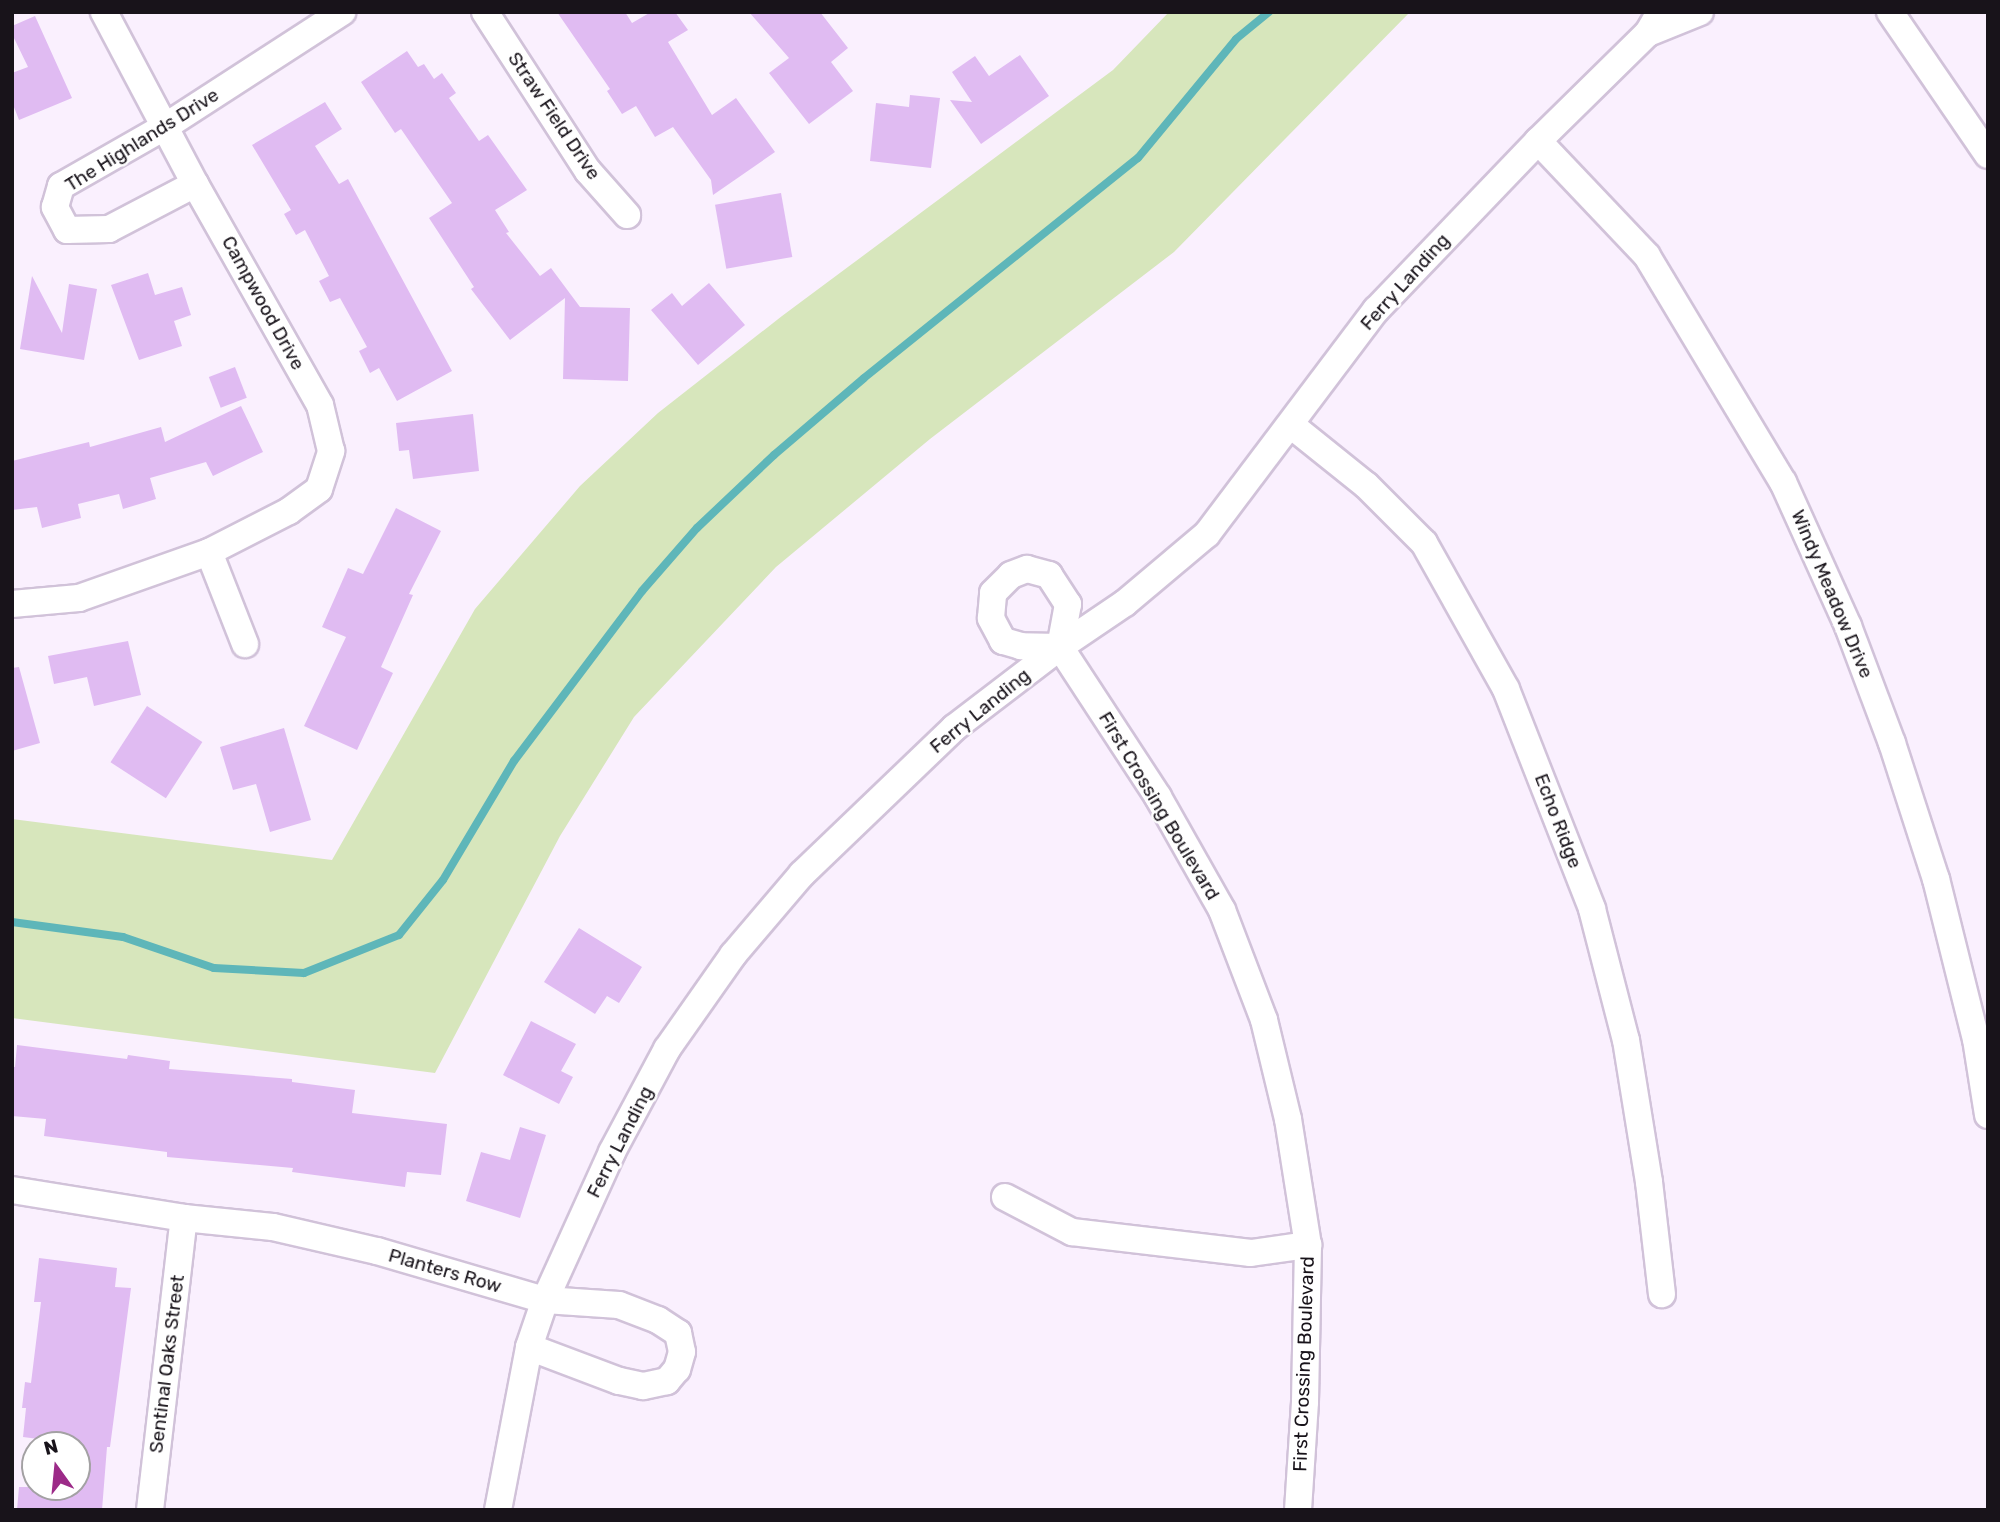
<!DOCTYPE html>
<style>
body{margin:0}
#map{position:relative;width:2000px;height:1522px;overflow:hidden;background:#faf0fe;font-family:Rubik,sans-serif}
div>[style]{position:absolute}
.green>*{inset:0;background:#d7e6bc}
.stream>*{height:8px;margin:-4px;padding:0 4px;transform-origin:4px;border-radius:4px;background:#5eb6b9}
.building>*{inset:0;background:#e0bbf2;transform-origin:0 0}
.roads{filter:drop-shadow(2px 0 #d1c2d9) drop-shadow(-2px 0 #d1c2d9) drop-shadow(0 2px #d1c2d9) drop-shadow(0 -2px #d1c2d9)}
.street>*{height:26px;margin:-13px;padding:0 13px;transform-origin:13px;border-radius:13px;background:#fff}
span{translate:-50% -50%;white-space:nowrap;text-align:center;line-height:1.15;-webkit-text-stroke:5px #fff;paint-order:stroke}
.street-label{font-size:19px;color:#18131a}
.frame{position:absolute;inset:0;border:14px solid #18131a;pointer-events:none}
.north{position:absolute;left:21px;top:1431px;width:70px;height:70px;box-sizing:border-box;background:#fff;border:2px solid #a3a1a3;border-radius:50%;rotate:345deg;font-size:19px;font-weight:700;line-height:28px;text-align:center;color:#18131a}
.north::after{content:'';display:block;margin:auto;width:24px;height:32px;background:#9c2a88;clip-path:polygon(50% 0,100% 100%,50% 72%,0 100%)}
</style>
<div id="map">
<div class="green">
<i style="clip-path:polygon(1169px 12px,1410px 12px,1174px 252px,930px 439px,776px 567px,634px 717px,560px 836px,435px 1073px,12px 1018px,12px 819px,332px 860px,475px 609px,580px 486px,658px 413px,782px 316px,1113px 70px)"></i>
</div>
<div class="stream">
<i style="left:12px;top:922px;width:112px;rotate:7.7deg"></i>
<i style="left:123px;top:937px;width:96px;rotate:18.8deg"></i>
<i style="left:214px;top:968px;width:90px;rotate:3.2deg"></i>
<i style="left:304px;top:973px;width:102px;rotate:-21.8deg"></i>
<i style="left:399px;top:935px;width:70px;rotate:-51.3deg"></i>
<i style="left:443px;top:880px;width:139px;rotate:-59.2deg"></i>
<i style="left:514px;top:761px;width:213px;rotate:-53deg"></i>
<i style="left:642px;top:591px;width:84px;rotate:-48.9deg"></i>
<i style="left:697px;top:528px;width:106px;rotate:-43.5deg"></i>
<i style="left:774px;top:455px;width:118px;rotate:-40.5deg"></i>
<i style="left:864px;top:378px;width:351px;rotate:-38.8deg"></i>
<i style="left:1138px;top:158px;width:154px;rotate:-50.5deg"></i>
<i style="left:1236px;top:39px;width:43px;rotate:-39.3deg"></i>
</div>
<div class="building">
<i style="clip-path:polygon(557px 12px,625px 12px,632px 23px,651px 12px,675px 12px,688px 30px,668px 42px,712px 115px,736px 98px,775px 152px,713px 195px,711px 180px,673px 127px,655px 137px,636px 106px,622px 114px,607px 91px,610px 89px)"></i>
<i style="clip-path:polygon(749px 12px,820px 12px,848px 48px,831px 62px,853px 91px,809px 124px,769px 73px,789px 58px)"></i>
<i style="clip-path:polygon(35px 16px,72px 98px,19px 120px,12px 102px,12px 73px,28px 67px,12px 34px,12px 26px)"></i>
<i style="clip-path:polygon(407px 51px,418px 67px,424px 64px,434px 79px,442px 73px,456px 93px,449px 98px,479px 141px,488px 135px,527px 190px,495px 210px,509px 232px,506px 233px,540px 276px,551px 268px,580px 307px,630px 308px,628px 381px,563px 379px,565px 298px,510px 340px,471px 289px,474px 287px,429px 218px,452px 203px,401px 129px,395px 133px,361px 82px)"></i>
<i style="clip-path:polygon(1020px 55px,1049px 96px,981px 144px,950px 100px,972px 102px,952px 72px,975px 56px,989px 76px)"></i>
<i style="clip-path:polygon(910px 95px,940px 98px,931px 168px,870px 161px,876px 103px,909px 107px)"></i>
<i style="clip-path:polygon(325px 102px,342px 129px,315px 146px,339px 184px,348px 179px,452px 371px,397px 401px,379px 368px,370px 373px,359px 351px,367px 347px,340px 298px,330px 302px,319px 281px,329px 276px,305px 230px,296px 235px,284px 214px,291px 210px,252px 145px)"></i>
<i style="left:781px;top:193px;width:65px;height:67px;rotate:80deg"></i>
<i style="clip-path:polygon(148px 273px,155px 295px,182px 287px,191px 315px,174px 321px,182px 346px,139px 360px,111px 285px)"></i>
<i style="clip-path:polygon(32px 276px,62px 333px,69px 284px,97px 289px,84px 360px,20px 349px)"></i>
<i style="clip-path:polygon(709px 283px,745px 325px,698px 365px,651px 310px,672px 293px,682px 306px)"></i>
<i style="left:235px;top:367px;width:33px;height:28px;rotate:69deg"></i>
<i style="clip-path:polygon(241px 406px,263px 452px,213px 476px,206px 462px,150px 478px,156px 499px,123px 509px,119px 494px,78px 504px,81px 518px,42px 528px,37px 507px,12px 510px,12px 461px,89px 442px,90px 447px,161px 427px,165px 442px)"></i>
<i style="clip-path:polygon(473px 414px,479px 471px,413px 479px,409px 450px,399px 451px,396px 423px)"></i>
<i style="clip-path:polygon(396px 508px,441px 531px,409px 594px,413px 595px,381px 667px,393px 673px,357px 750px,304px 726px,346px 637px,322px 627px,348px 568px,363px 574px)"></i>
<i style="clip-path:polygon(128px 641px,141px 695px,94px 706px,87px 677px,54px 684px,48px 656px)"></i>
<i style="clip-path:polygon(19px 667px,40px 743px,12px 751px,12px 668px)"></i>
<i style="left:147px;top:706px;width:66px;height:67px;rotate:33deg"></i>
<i style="clip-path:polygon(284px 728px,311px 820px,270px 832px,256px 784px,233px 790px,220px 747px)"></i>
<i style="clip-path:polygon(579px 928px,642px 967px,619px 1003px,607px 996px,595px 1014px,544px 982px)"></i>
<i style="clip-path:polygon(531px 1021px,576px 1044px,561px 1071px,573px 1077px,559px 1104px,503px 1075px)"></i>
<i style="clip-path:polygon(17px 1045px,127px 1059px,128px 1055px,170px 1061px,169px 1069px,292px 1079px,292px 1082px,355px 1090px,352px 1113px,447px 1124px,441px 1175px,407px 1172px,405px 1187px,292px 1172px,293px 1168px,167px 1157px,167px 1152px,44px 1136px,46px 1119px,12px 1116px,12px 1067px,15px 1067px)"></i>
<i style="clip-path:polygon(520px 1127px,546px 1135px,520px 1218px,466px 1201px,481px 1152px,510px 1160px)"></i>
<i style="clip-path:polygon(39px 1258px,117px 1268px,115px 1287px,131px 1288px,110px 1447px,107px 1447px,102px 1510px,17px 1510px,19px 1487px,77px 1487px,77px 1444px,23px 1437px,26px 1408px,22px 1408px,25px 1382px,31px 1383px,41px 1302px,34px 1302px)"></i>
</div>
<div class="roads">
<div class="street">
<i style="left:485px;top:12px;width:189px;rotate:57.1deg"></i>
<i style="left:588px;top:171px;width:59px;rotate:48.4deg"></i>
<i style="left:1890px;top:12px;width:173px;rotate:55.6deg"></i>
<i style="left:1648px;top:33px;width:56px;rotate:-22deg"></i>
<i style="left:1538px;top:141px;width:158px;rotate:46.5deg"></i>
<i style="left:1647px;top:256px;width:264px;rotate:59deg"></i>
<i style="left:1783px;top:482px;width:158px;rotate:65.7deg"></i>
<i style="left:1848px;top:626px;width:125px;rotate:69.4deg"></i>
<i style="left:1892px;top:743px;width:143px;rotate:72.1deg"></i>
<i style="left:1936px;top:879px;width:165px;rotate:76deg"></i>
<i style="left:1976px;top:1039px;width:77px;rotate:81deg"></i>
<i style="left:195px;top:184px;width:97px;rotate:152.4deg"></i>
<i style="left:109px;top:229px;width:42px;rotate:178.6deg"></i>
<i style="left:67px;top:230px;width:26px;rotate:-118deg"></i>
<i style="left:55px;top:207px;width:22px;rotate:-74deg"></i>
<i style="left:61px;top:186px;width:121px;rotate:-29.7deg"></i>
<i style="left:166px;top:126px;width:210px;rotate:-32.9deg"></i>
<i style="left:1291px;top:425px;width:96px;rotate:38.7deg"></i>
<i style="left:1366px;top:485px;width:82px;rotate:45deg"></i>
<i style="left:1424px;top:543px;width:167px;rotate:60.7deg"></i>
<i style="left:1506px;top:689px;width:236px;rotate:68.6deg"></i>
<i style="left:1592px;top:909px;width:135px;rotate:75.5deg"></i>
<i style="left:1626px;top:1040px;width:144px;rotate:80.8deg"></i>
<i style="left:1649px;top:1182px;width:113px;rotate:83.4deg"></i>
<i style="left:209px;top:552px;width:99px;rotate:68.6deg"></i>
<i style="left:1027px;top:569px;width:23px;rotate:15deg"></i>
<i style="left:1049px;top:575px;width:35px;rotate:57deg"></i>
<i style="left:1068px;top:604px;width:44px;rotate:100.5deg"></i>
<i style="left:1060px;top:647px;width:39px;rotate:-179deg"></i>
<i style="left:1021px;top:646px;width:19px;rotate:-164deg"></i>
<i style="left:1003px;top:641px;width:26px;rotate:-118deg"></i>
<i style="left:991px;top:618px;width:25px;rotate:-85deg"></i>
<i style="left:993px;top:593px;width:25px;rotate:-45deg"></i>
<i style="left:1011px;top:575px;width:17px;rotate:-21deg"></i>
<i style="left:12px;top:604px;width:67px;rotate:-5.1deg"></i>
<i style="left:79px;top:598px;width:138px;rotate:-19.5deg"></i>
<i style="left:209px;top:552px;width:90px;rotate:-27.1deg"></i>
<i style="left:289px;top:511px;width:37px;rotate:-36deg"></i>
<i style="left:319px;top:489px;width:40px;rotate:-72deg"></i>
<i style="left:331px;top:451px;width:47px;rotate:-103.4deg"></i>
<i style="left:320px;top:405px;width:254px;rotate:-119.5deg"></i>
<i style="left:195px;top:184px;width:195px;rotate:-117.9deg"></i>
<i style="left:1060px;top:647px;width:179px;rotate:56.8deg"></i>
<i style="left:1158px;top:797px;width:130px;rotate:60.5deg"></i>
<i style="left:1222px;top:910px;width:118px;rotate:69.1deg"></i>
<i style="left:1264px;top:1020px;width:102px;rotate:76.4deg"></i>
<i style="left:1288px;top:1119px;width:128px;rotate:81deg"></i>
<i style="left:1308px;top:1245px;width:157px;rotate:91.1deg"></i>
<i style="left:1305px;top:1402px;width:108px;rotate:93.7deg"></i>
<i style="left:12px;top:1190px;width:174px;rotate:9.2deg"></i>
<i style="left:184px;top:1218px;width:89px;rotate:5.8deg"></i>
<i style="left:273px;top:1227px;width:107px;rotate:13deg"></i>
<i style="left:377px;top:1251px;width:175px;rotate:16.3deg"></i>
<i style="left:545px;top:1300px;width:74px;rotate:3.9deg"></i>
<i style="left:619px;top:1305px;width:42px;rotate:21deg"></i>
<i style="left:658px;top:1320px;width:24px;rotate:33deg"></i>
<i style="left:678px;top:1333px;width:19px;rotate:78deg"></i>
<i style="left:682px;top:1352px;width:18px;rotate:106deg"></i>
<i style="left:677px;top:1369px;width:16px;rotate:130deg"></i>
<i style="left:667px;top:1381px;width:25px;rotate:168deg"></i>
<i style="left:643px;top:1386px;width:25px;rotate:-168deg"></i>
<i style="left:619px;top:1381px;width:96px;rotate:-159.3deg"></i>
<i style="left:1005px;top:1197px;width:76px;rotate:27.6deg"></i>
<i style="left:1072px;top:1232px;width:180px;rotate:6.7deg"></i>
<i style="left:1251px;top:1253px;width:58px;rotate:-8deg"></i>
<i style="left:150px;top:1510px;width:294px;rotate:-83.4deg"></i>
<i style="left:498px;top:1510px;width:166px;rotate:-79.2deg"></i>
<i style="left:529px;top:1347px;width:50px;rotate:-71.2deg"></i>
<i style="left:545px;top:1300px;width:162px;rotate:-65.6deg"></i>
<i style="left:612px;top:1152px;width:117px;rotate:-61.9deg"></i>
<i style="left:667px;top:1049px;width:115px;rotate:-54.9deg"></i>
<i style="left:733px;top:955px;width:106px;rotate:-49.6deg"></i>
<i style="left:802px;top:874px;width:211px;rotate:-43.8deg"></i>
<i style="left:954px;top:728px;width:133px;rotate:-37.4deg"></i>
<i style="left:1060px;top:647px;width:78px;rotate:-34.1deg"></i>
<i style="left:1125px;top:603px;width:107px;rotate:-40.1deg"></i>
<i style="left:1207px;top:534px;width:281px;rotate:-53deg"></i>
<i style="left:1376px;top:310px;width:234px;rotate:-46.2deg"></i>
<i style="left:1538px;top:141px;width:154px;rotate:-44.5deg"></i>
<i style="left:1648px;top:33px;width:24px;rotate:-60deg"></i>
</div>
</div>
<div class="street-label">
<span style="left:554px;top:116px;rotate:56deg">Straw Field Drive</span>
<span style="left:142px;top:140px;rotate:-32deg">The Highlands Drive</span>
<span style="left:1405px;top:282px;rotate:-48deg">Ferry Landing</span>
<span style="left:263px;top:303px;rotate:61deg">Campwood Drive</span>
<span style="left:1832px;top:594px;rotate:67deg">Windy Meadow Drive</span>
<span style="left:980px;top:711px;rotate:-39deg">Ferry Landing</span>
<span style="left:1159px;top:806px;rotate:59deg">First Crossing Boulevard</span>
<span style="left:1558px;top:821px;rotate:69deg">Echo Ridge</span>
<span style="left:620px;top:1142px;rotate:-63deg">Ferry Landing</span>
<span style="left:445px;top:1271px;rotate:16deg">Planters Row</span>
<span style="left:167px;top:1364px;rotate:-83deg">Sentinal Oaks Street</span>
<span style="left:1304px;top:1364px;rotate:-88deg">First Crossing Boulevard</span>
</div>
<div class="frame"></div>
<div class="north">N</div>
</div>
